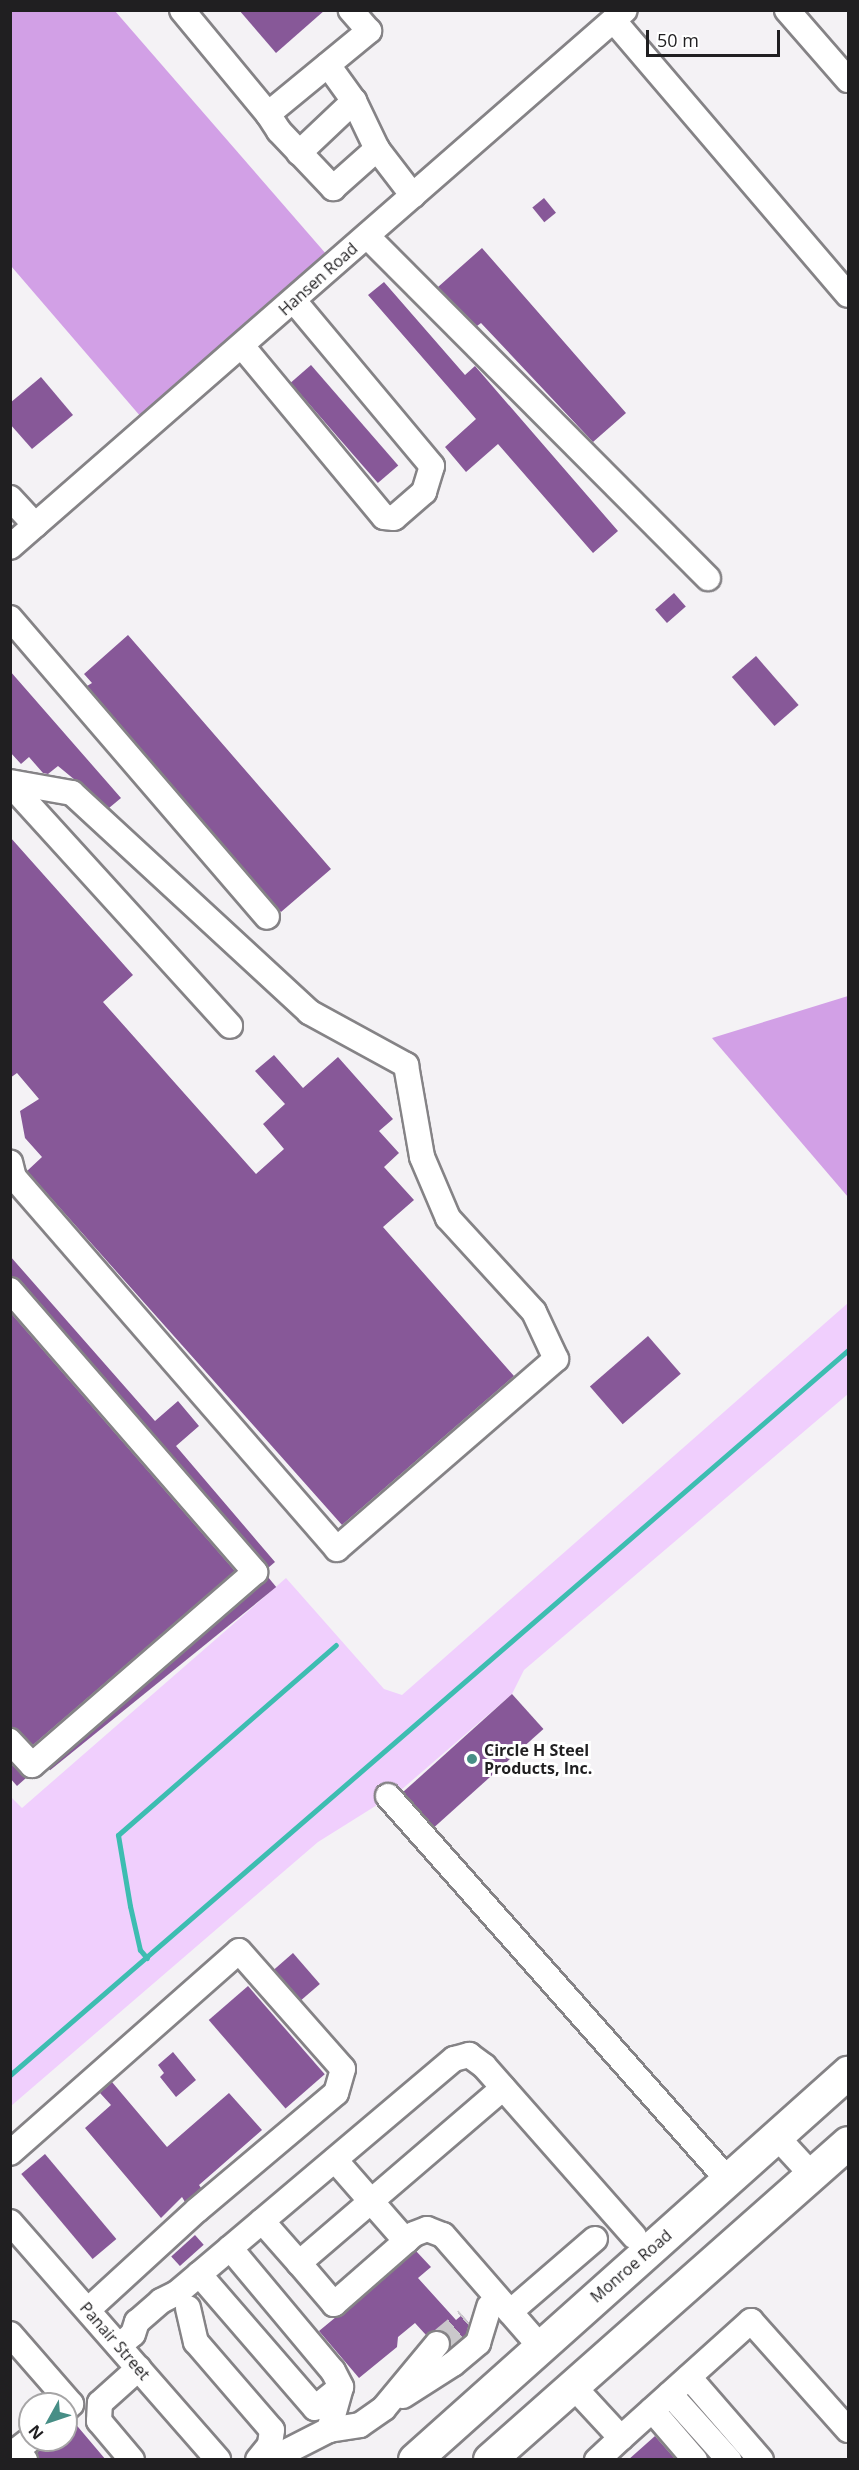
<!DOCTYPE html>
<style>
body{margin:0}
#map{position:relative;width:859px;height:2470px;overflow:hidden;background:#f4f2f5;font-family:"Open Sans",sans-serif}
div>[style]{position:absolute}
.green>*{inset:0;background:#f0cffd}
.forest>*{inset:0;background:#d2a0e6}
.stream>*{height:5px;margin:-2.5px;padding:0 2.5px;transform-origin:2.5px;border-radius:2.5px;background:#3dbdb1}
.building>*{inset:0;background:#875898;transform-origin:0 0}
.minor-tunnel>*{height:24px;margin-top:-12px;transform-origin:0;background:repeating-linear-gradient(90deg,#cac8cb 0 24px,transparent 0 36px)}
.roads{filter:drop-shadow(2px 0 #858386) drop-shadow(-2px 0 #858386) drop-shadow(0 2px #858386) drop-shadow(0 -2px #858386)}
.minor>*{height:24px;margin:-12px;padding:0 12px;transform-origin:12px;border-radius:12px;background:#fff}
.major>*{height:32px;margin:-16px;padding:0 16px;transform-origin:16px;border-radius:16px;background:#fff}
.dots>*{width:16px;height:16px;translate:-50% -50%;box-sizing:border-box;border:3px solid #fff;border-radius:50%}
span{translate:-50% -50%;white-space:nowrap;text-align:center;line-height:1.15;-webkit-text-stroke:6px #fff;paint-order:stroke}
.street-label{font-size:16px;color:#201f21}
.poi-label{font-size:16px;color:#201f21;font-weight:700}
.left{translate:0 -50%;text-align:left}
.frame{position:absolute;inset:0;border:12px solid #201f21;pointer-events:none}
.north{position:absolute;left:18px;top:2392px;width:60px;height:60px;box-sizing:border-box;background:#fff;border:2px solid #a6a5a6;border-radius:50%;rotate:230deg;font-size:16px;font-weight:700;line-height:24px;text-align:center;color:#201f21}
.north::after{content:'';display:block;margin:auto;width:21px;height:27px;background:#478e86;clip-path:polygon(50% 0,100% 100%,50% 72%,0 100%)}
.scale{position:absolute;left:646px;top:30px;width:134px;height:27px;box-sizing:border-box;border:3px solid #201f21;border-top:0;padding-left:8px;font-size:18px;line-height:21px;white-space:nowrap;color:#201f21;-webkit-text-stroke:4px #fff;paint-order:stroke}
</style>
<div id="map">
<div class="green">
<i style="clip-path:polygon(848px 1303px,848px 1394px,524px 1670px,512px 1694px,401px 1790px,318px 1842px,11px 2106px,10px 1796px,22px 1808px,286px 1578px,384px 1689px,402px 1695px)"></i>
</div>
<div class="forest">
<i style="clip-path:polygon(10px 11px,115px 11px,327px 255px,141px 417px,11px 266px)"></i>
<i style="clip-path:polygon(848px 996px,848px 1197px,712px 1038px)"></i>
</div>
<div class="stream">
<i style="left:147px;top:1958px;width:11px;rotate:-131deg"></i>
<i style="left:140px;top:1950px;width:45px;rotate:-102.8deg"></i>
<i style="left:130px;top:1906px;width:72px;rotate:-99.6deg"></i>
<i style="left:118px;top:1835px;width:289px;rotate:-41.1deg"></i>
<i style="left:10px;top:2075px;width:1108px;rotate:-40.86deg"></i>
</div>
<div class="building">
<i style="clip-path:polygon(239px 10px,325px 10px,276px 53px)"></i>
<i style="left:544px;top:198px;width:19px;height:15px;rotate:51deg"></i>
<i style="clip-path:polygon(482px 248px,626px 413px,593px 442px,481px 323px,477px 326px,438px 287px)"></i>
<i style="clip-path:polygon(384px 282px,465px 375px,475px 366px,618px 531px,593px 553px,498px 444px,466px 472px,445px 447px,476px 419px,368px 295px)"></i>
<i style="left:311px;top:365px;width:133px;height:27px;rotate:49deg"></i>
<i style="clip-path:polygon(41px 377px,73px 415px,32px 449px,10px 424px,10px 403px)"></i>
<i style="left:674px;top:593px;width:18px;height:25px;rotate:49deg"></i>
<i style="clip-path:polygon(128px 635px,331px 869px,281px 912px,87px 686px,92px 683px,84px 674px)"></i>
<i style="left:756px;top:656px;width:65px;height:32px;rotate:49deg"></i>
<i style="clip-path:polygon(10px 671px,121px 798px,109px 808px,58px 766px,48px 774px,43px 773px,29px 757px,21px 764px,10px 752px)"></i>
<i style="clip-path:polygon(10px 837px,133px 975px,103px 1002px,256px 1174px,284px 1149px,263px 1124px,285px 1104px,255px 1071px,274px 1055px,303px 1088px,338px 1057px,393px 1119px,379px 1131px,399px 1153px,384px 1167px,414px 1200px,383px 1227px,514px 1376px,342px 1525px,27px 1171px,42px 1157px,25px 1138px,20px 1111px,39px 1099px,17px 1073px,10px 1078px)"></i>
<i style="clip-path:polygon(10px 1256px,155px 1421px,178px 1401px,199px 1426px,176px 1446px,275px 1562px,268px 1568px,21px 1281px,10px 1276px)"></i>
<i style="clip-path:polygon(10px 1312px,235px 1571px,33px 1745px,10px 1727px)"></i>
<i style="left:648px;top:1336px;width:50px;height:77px;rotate:49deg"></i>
<i style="left:268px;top:1577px;width:13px;height:291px;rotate:51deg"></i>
<i style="left:512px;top:1694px;width:47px;height:147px;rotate:48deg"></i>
<i style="clip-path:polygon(10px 1763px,26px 1778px,17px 1786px,10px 1778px)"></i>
<i style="left:293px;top:1953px;width:41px;height:25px;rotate:49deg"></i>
<i style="left:248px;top:1986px;width:117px;height:52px;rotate:49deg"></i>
<i style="clip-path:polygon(173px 2052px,196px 2080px,176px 2097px,160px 2077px,164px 2073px,158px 2065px)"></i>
<i style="clip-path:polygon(112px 2082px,167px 2147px,229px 2093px,262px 2130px,199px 2185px,201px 2188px,185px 2202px,182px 2197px,161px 2218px,85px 2128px,111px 2105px,100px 2093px)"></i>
<i style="left:45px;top:2154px;width:111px;height:31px;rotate:50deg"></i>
<i style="left:195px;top:2235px;width:13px;height:32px;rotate:48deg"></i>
<i style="clip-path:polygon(416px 2251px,431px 2267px,418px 2278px,456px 2320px,462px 2315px,469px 2323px,466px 2335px,451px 2347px,446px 2333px,433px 2331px,426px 2335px,415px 2323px,398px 2337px,397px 2347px,359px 2378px,319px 2331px)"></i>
<i style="clip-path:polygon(73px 2421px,106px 2460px,39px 2460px,37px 2453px,48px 2440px,66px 2440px,66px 2423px)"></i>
<i style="clip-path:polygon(655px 2436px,676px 2460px,628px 2460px)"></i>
</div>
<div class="minor-tunnel">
<i style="left:437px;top:2344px;width:38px;rotate:-40deg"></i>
</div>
<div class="roads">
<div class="minor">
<i style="left:182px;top:10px;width:135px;rotate:50.4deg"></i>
<i style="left:268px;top:114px;width:131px;rotate:-39.4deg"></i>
<i style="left:369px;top:31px;width:28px;rotate:-131deg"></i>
<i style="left:787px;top:10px;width:93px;rotate:48.9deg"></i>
<i style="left:614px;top:21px;width:360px;rotate:49.5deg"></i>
<i style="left:328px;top:65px;width:44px;rotate:54.2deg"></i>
<i style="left:354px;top:101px;width:53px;rotate:64.4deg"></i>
<i style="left:377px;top:149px;width:59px;rotate:52.5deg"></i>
<i style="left:268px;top:114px;width:20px;rotate:57deg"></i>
<i style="left:279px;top:131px;width:79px;rotate:46.5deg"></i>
<i style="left:333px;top:188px;width:59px;rotate:-41.6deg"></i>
<i style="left:299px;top:153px;width:76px;rotate:-43.4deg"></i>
<i style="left:367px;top:236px;width:483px;rotate:45.1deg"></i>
<i style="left:242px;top:346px;width:222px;rotate:50.3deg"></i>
<i style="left:384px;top:517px;width:10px;rotate:6deg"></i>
<i style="left:394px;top:518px;width:40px;rotate:-41deg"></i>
<i style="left:424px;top:492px;width:27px;rotate:-73deg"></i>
<i style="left:432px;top:466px;width:215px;rotate:-129.9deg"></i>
<i style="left:10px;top:498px;width:37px;rotate:47deg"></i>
<i style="left:10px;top:547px;width:816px;rotate:-41.13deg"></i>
<i style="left:10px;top:618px;width:394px;rotate:49.3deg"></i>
<i style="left:10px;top:782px;width:63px;rotate:10.1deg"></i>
<i style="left:72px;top:793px;width:323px;rotate:42.7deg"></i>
<i style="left:309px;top:1012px;width:111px;rotate:28.7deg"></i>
<i style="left:406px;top:1065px;width:93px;rotate:80.1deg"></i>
<i style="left:422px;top:1157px;width:66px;rotate:66.9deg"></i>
<i style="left:448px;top:1218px;width:127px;rotate:47.5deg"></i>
<i style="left:534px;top:1312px;width:52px;rotate:64.9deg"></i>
<i style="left:556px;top:1359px;width:290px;rotate:139.1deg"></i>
<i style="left:337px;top:1549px;width:492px;rotate:-131deg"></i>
<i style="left:14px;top:1178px;width:16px;rotate:-104deg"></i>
<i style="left:10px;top:784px;width:327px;rotate:47.7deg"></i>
<i style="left:10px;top:1290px;width:374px;rotate:49deg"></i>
<i style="left:255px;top:1572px;width:295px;rotate:139.1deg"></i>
<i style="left:32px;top:1765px;width:33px;rotate:-133deg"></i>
<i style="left:388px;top:1796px;width:513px;rotate:48.48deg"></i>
<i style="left:777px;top:2137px;width:52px;rotate:47.4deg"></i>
<i style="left:10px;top:2153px;width:305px;rotate:-41.4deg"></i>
<i style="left:239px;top:1951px;width:157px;rotate:48.6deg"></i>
<i style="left:343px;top:2069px;width:25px;rotate:106deg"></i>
<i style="left:336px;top:2093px;width:182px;rotate:139.9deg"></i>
<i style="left:197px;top:2210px;width:148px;rotate:137.5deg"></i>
<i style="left:335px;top:2160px;width:108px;rotate:48.8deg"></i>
<i style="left:262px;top:2221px;width:56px;rotate:48.6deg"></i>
<i style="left:299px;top:2263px;width:269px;rotate:-40.6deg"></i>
<i style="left:10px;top:2222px;width:316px;rotate:48.8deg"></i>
<i style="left:230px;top:2248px;width:160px;rotate:50.1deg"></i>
<i style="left:333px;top:2371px;width:18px;rotate:63deg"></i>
<i style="left:341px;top:2387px;width:45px;rotate:105.6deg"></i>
<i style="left:299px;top:2263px;width:54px;rotate:49.5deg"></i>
<i style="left:334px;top:2304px;width:106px;rotate:-41.2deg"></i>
<i style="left:414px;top:2234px;width:14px;rotate:-21deg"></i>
<i style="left:427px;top:2229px;width:17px;rotate:21deg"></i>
<i style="left:443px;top:2235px;width:147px;rotate:48.9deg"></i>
<i style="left:199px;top:2274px;width:177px;rotate:49.1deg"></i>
<i style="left:315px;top:2408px;width:33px;rotate:-39deg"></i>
<i style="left:188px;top:2308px;width:35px;rotate:77deg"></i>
<i style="left:196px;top:2342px;width:116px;rotate:49.2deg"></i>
<i style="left:272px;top:2430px;width:15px;rotate:98deg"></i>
<i style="left:270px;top:2445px;width:19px;rotate:129deg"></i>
<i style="left:510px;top:2312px;width:112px;rotate:-40.7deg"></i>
<i style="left:10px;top:2334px;width:93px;rotate:48.9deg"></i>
<i style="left:71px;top:2404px;width:7px;rotate:135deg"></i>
<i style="left:119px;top:2346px;width:18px;rotate:-41deg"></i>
<i style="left:133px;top:2334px;width:13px;rotate:-72deg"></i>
<i style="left:137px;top:2322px;width:32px;rotate:-41deg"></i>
<i style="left:161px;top:2301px;width:18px;rotate:-27deg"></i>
<i style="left:177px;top:2293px;width:363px;rotate:-40.2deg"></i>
<i style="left:454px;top:2059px;width:16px;rotate:-15deg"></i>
<i style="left:469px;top:2055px;width:19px;rotate:36deg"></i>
<i style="left:484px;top:2066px;width:227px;rotate:48.6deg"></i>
<i style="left:689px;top:2377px;width:110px;rotate:49.1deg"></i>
<i style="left:572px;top:2385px;width:72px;rotate:47.2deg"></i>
<i style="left:621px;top:2438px;width:33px;rotate:137deg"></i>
<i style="left:670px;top:2394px;width:89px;rotate:48.2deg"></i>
<i style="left:403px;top:2396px;width:59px;rotate:-32.6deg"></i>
<i style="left:453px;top:2364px;width:33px;rotate:-40deg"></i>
<i style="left:478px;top:2343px;width:38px;rotate:-73deg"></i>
<i style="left:652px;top:2410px;width:66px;rotate:49.3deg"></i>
<i style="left:621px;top:2438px;width:175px;rotate:-42deg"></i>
<i style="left:751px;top:2321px;width:146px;rotate:48.3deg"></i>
<i style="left:25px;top:2460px;width:13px;rotate:-129deg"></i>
<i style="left:17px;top:2450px;width:16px;rotate:-38deg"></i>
<i style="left:132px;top:2460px;width:51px;rotate:-130.2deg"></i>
<i style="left:99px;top:2421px;width:18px;rotate:-87deg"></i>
<i style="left:100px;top:2403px;width:52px;rotate:-41.9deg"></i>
<i style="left:270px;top:2460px;width:66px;rotate:-27deg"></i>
<i style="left:329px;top:2430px;width:31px;rotate:-9deg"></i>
<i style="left:360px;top:2425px;width:29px;rotate:-35deg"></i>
<i style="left:384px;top:2408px;width:83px;rotate:-50.4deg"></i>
</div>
<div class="major">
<i style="left:415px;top:2460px;width:581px;rotate:-41.79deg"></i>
<i style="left:490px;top:2460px;width:478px;rotate:-41.5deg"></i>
</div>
</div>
<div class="dots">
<i style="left:472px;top:1759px;background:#478e86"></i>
</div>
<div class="street-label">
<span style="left:318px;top:279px;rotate:-42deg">Hansen Road</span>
<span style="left:631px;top:2266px;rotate:-41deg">Monroe Road</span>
<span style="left:115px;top:2341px;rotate:49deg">Panair Street</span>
</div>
<div class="poi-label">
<span class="left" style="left:484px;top:1759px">Circle H Steel<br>Products, Inc.</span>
</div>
<div class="frame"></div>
<div class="north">N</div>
<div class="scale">50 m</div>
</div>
